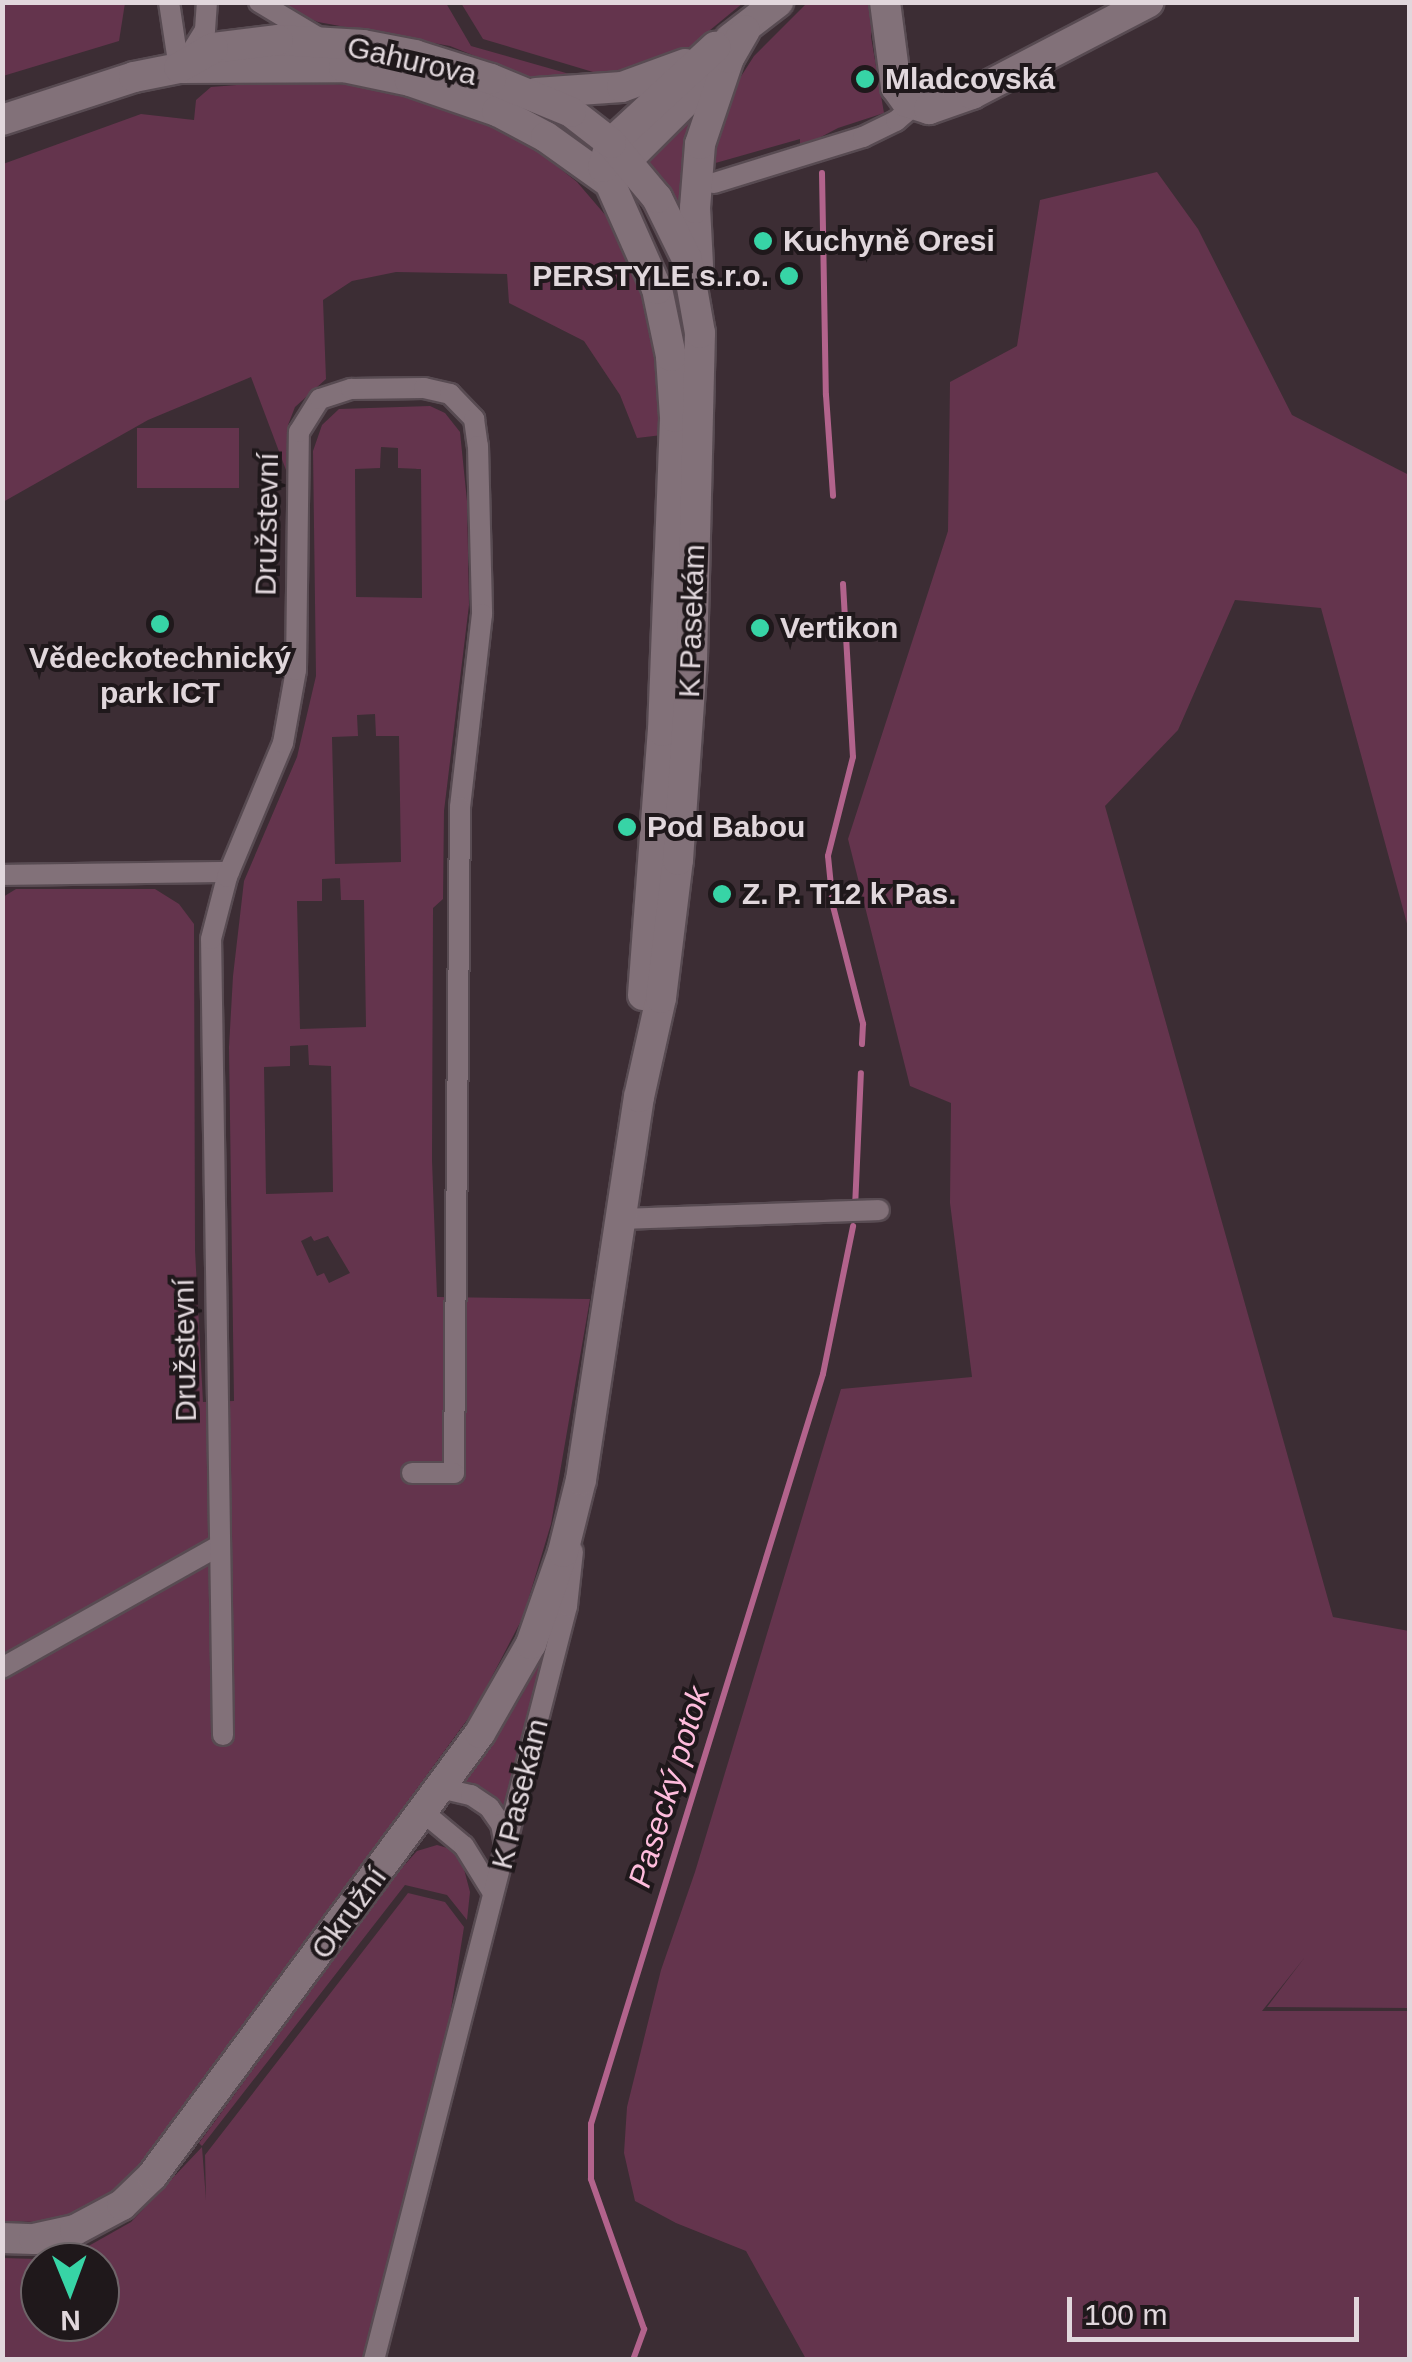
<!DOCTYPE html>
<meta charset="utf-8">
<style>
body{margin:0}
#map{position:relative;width:1412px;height:2362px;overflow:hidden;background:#3c2d34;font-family:Helvetica,sans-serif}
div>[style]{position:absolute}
.green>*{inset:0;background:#64344d;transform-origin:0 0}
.stream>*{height:6px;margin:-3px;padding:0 3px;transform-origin:3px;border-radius:3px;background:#b2638c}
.roads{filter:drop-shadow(2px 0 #584b52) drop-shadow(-2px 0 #584b52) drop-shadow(0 2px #584b52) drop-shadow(0 -2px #584b52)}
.street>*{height:20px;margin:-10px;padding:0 10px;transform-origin:10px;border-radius:10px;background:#827179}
.secondary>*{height:30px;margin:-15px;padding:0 15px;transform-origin:15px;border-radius:15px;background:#827179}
.dots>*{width:28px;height:28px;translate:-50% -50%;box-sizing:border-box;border:5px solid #1f181b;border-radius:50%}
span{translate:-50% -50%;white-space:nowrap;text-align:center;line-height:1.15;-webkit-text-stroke:8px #1f181b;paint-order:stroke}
.street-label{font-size:30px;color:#e1d7dc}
.poi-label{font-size:30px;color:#e1d7dc;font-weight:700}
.left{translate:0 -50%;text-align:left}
.right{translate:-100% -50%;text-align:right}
.water-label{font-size:32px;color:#febcdc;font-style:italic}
.frame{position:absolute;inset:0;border:5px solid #e1d7dc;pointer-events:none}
.north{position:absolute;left:20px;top:2242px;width:100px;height:100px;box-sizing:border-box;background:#1f181b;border:2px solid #6d6468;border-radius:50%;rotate:179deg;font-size:28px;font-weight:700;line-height:40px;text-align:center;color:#e1d7dc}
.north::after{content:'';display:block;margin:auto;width:35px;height:45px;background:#37d4a6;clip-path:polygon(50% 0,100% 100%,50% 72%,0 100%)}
.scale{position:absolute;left:1067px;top:2297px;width:292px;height:45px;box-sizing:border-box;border:5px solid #e1d7dc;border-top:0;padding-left:12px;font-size:30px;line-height:35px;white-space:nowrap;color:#e1d7dc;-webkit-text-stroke:8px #1f181b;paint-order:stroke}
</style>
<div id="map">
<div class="green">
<i style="clip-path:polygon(2px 3px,125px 3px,119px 41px,3px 76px)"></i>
<i style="clip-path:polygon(274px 3px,446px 3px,471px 46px,594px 81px,550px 86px,450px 46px,318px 22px)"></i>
<i style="clip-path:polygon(461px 3px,743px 3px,670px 63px,613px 78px,483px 39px)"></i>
<i style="clip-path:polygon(807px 3px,875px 3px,871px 37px,884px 113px,838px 128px,800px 148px,800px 139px,712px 164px,706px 149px,726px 100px,754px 56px)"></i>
<i style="clip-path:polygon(287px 81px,364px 86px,474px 117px,538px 151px,577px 182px,613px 224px,640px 278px,658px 347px,662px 435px,637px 438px,620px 395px,584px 341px,509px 303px,507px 274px,396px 272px,352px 281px,323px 300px,326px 379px,295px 407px,288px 425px,286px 470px,251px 377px,148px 420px,3px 502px,3px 164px,141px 114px,194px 120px,196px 100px,211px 87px)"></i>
<i style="clip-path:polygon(705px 96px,683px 208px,680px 208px,644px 156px)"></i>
<i style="clip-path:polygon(1157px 172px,1198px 229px,1292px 415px,1409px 475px,1409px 931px,1321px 608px,1235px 600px,1178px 730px,1105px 806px,1333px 1617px,1409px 1631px,1409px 2008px,1267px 2007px,1305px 1957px,1262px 2011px,1409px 2011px,1409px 2359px,806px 2359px,746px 2251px,676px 2223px,635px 2201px,624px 2153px,627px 2107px,661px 1970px,695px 1872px,841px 1389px,972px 1377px,950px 1203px,951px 1103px,910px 1086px,848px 839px,948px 531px,950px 382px,1017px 346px,1040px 200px)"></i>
<i style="clip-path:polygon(evenodd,430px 406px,445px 413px,460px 432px,467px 501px,469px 605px,444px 811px,443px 899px,433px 908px,432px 1160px,437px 1297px,590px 1299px,551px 1524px,523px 1617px,475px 1709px,152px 2152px,120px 2186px,76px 2213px,38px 2222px,3px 2221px,3px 897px,16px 889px,155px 889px,179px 904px,194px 924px,195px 1250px,203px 1402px,234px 1401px,229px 1047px,233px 976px,244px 881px,297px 757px,316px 676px,313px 451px,322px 425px,339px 409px,430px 406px,381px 447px,398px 448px,398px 468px,421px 469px,422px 598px,356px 597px,355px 469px,380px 468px,381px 447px,430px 406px,375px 714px,376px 736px,399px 736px,401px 862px,335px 864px,332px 737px,358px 736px,357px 715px,375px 714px,430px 406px,340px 878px,341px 900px,364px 900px,366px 1027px,300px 1029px,297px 901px,322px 901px,322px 879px,340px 878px,430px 406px,308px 1045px,309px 1065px,331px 1066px,333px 1192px,266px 1194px,264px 1067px,290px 1066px,290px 1046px,308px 1045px,430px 406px,311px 1236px,314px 1241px,328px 1236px,350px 1273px,329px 1283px,324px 1273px,317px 1276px,301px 1241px,311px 1236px)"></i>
<i style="left:137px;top:428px;width:102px;height:60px"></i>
<i style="clip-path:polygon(547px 1650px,505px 1810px,492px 1797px,462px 1782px,518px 1702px)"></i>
<i style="clip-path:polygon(437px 1845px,451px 1849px,464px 1869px,470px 1892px,467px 1920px,447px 1895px,405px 1885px,202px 2146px,199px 2143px,391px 1880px,417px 1851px)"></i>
<i style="clip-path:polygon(evenodd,408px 1893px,445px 1902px,464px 1927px,440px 2078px,363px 2359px,3px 2360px,3px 2258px,37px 2259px,85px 2248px,131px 2222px,202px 2147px,206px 2200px,205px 2155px,408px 1893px,40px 2262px,100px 2262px,100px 2322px,40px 2322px,40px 2262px)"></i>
</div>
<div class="stream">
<i style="left:822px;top:173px;width:222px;rotate:89deg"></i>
<i style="left:826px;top:395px;width:101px;rotate:86deg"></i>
<i style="left:843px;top:584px;width:173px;rotate:86.7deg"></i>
<i style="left:853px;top:757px;width:102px;rotate:104.2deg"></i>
<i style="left:828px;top:856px;width:50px;rotate:84.3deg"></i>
<i style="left:833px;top:906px;width:122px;rotate:75.7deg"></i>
<i style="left:863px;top:1024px;width:20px;rotate:93deg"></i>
<i style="left:855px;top:1208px;width:135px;rotate:-87.5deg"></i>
<i style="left:633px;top:2360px;width:33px;rotate:-70deg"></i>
<i style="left:644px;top:2329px;width:159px;rotate:-109.5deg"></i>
<i style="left:591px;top:2179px;width:55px;rotate:-90deg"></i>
<i style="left:591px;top:2124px;width:785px;rotate:-72.81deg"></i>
<i style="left:823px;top:1374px;width:151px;rotate:-78.5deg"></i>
</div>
<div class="roads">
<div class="street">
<i style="left:169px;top:2px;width:67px;rotate:81.4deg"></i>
<i style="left:259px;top:2px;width:76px;rotate:31deg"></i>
<i style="left:187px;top:59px;width:34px;rotate:-58deg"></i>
<i style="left:205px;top:30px;width:28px;rotate:-86deg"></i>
<i style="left:714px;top:183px;width:156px;rotate:-17.2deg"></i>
<i style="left:863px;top:137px;width:37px;rotate:-26deg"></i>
<i style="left:896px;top:121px;width:23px;rotate:-41deg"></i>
<i style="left:2px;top:875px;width:227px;rotate:-0.8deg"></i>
<i style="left:623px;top:1219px;width:256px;rotate:-2deg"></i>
<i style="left:2px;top:1668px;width:247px;rotate:-29.4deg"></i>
<i style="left:223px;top:1735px;width:796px;rotate:-90.86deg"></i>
<i style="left:211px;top:939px;width:64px;rotate:-75.5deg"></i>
<i style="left:227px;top:877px;width:145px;rotate:-67.3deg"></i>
<i style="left:283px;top:743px;width:74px;rotate:-79.9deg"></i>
<i style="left:296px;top:670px;width:238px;rotate:-89.3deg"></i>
<i style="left:299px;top:432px;width:39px;rotate:-58deg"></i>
<i style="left:320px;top:399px;width:33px;rotate:-18deg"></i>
<i style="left:351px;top:389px;width:73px;rotate:-0.8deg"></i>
<i style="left:424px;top:388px;width:27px;rotate:13deg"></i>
<i style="left:450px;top:394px;width:35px;rotate:46deg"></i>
<i style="left:474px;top:419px;width:27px;rotate:82deg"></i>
<i style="left:478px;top:446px;width:168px;rotate:88.6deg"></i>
<i style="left:482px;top:614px;width:194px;rotate:96.5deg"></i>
<i style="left:460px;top:807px;width:666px;rotate:90.52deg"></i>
<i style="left:454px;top:1473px;width:42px;rotate:180deg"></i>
<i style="left:440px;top:1788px;width:32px;rotate:13deg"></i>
<i style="left:471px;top:1795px;width:22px;rotate:34deg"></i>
<i style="left:489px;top:1807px;width:21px;rotate:55deg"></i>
<i style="left:501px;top:1824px;width:20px;rotate:79deg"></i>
<i style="left:423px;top:1812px;width:53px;rotate:39.7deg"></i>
<i style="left:464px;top:1846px;width:55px;rotate:58.3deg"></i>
<i style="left:374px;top:2360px;width:778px;rotate:-75.64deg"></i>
<i style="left:567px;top:1606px;width:55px;rotate:-83.8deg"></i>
</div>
<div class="secondary">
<i style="left:885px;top:2px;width:86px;rotate:82.6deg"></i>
<i style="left:896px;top:87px;width:19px;rotate:54deg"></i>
<i style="left:907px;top:102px;width:23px;rotate:18deg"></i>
<i style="left:929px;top:109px;width:46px;rotate:-19.2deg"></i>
<i style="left:972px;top:94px;width:199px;rotate:-27.5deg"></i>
<i style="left:730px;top:39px;width:61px;rotate:-37.6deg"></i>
<i style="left:536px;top:93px;width:86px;rotate:-4deg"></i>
<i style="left:622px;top:87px;width:67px;rotate:-20.1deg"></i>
<i style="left:2px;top:120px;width:139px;rotate:-18deg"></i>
<i style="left:134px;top:77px;width:46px;rotate:-11.3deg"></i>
<i style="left:179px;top:68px;width:165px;rotate:-0.3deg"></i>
<i style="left:344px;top:67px;width:67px;rotate:12deg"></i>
<i style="left:410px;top:81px;width:92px;rotate:19deg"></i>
<i style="left:497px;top:111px;width:55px;rotate:28deg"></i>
<i style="left:546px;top:137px;width:74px;rotate:35.6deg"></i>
<i style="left:610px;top:166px;width:18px;rotate:-19deg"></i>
<i style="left:627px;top:160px;width:106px;rotate:-45deg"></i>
<i style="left:698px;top:265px;width:57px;rotate:-93deg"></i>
<i style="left:695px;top:208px;width:64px;rotate:-85.5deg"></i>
<i style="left:700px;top:144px;width:91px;rotate:-71.4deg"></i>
<i style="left:729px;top:58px;width:32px;rotate:-60deg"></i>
<i style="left:643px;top:995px;width:265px;rotate:-85.7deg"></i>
<i style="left:663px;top:731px;width:314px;rotate:-87.8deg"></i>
<i style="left:675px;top:417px;width:61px;rotate:-93.8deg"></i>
<i style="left:671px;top:356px;width:68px;rotate:-101.8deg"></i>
<i style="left:657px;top:289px;width:133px;rotate:-113.9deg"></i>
<i style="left:603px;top:167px;width:25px;rotate:-72deg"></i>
<i style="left:611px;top:143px;width:142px;rotate:-42.7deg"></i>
<i style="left:2px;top:2238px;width:32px;rotate:2deg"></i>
<i style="left:34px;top:2239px;width:42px;rotate:-12.4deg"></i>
<i style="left:75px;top:2230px;width:53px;rotate:-28deg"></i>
<i style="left:122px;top:2205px;width:42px;rotate:-44deg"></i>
<i style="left:152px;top:2176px;width:551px;rotate:-53.48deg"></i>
<i style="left:480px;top:1733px;width:103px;rotate:-60.2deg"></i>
<i style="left:531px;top:1644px;width:97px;rotate:-70.8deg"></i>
<i style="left:563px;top:1552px;width:74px;rotate:-76deg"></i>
<i style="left:581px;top:1480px;width:387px;rotate:-81.4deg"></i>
<i style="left:639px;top:1097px;width:101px;rotate:-77.5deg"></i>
<i style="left:661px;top:998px;width:139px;rotate:-83deg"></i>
<i style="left:678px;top:860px;width:201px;rotate:-86deg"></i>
<i style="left:692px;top:659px;width:326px;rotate:-88.6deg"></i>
<i style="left:700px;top:333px;width:75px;rotate:-100deg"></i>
<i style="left:687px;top:259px;width:68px;rotate:-116.2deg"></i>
<i style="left:657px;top:198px;width:72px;rotate:-129.9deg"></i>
<i style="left:611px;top:143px;width:51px;rotate:-142.2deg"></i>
<i style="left:571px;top:112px;width:87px;rotate:-157.6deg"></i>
<i style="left:491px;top:79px;width:80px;rotate:-162.5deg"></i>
<i style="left:415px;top:55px;width:53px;rotate:-169.1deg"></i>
<i style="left:363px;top:45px;width:85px;rotate:-176.6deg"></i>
<i style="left:278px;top:40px;width:65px;rotate:173deg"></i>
<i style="left:213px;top:48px;width:39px;rotate:150deg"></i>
</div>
</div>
<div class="dots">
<i style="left:865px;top:79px;background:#37d4a6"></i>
<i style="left:763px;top:241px;background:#37d4a6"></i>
<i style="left:789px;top:276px;background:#37d4a6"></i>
<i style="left:160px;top:624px;background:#37d4a6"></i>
<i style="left:760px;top:628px;background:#37d4a6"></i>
<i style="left:627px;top:827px;background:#37d4a6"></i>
<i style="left:722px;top:894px;background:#37d4a6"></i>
</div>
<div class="street-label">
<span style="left:412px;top:61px;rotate:13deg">Gahurova</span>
<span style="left:267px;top:524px;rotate:-89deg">Družstevní</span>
<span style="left:692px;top:621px;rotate:-88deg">K Pasekám</span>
<span style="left:185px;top:1350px;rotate:-91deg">Družstevní</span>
<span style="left:520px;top:1794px;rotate:-76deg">K Pasekám</span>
<span style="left:349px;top:1913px;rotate:-54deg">Okružní</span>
</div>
<div class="poi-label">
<span class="left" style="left:885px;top:79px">Mladcovská</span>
<span class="left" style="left:783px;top:241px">Kuchyně Oresi</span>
<span class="right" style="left:769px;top:276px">PERSTYLE s.r.o.</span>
<span class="left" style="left:780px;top:628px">Vertikon</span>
<span style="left:160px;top:675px">Vědeckotechnický<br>park ICT</span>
<span class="left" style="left:647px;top:827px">Pod Babou</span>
<span class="left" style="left:742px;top:894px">Z. P. T12 k Pas.</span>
</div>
<div class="water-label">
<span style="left:669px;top:1787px;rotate:-73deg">Pasecký potok</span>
</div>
<div class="frame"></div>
<div class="north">N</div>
<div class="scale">100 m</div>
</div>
